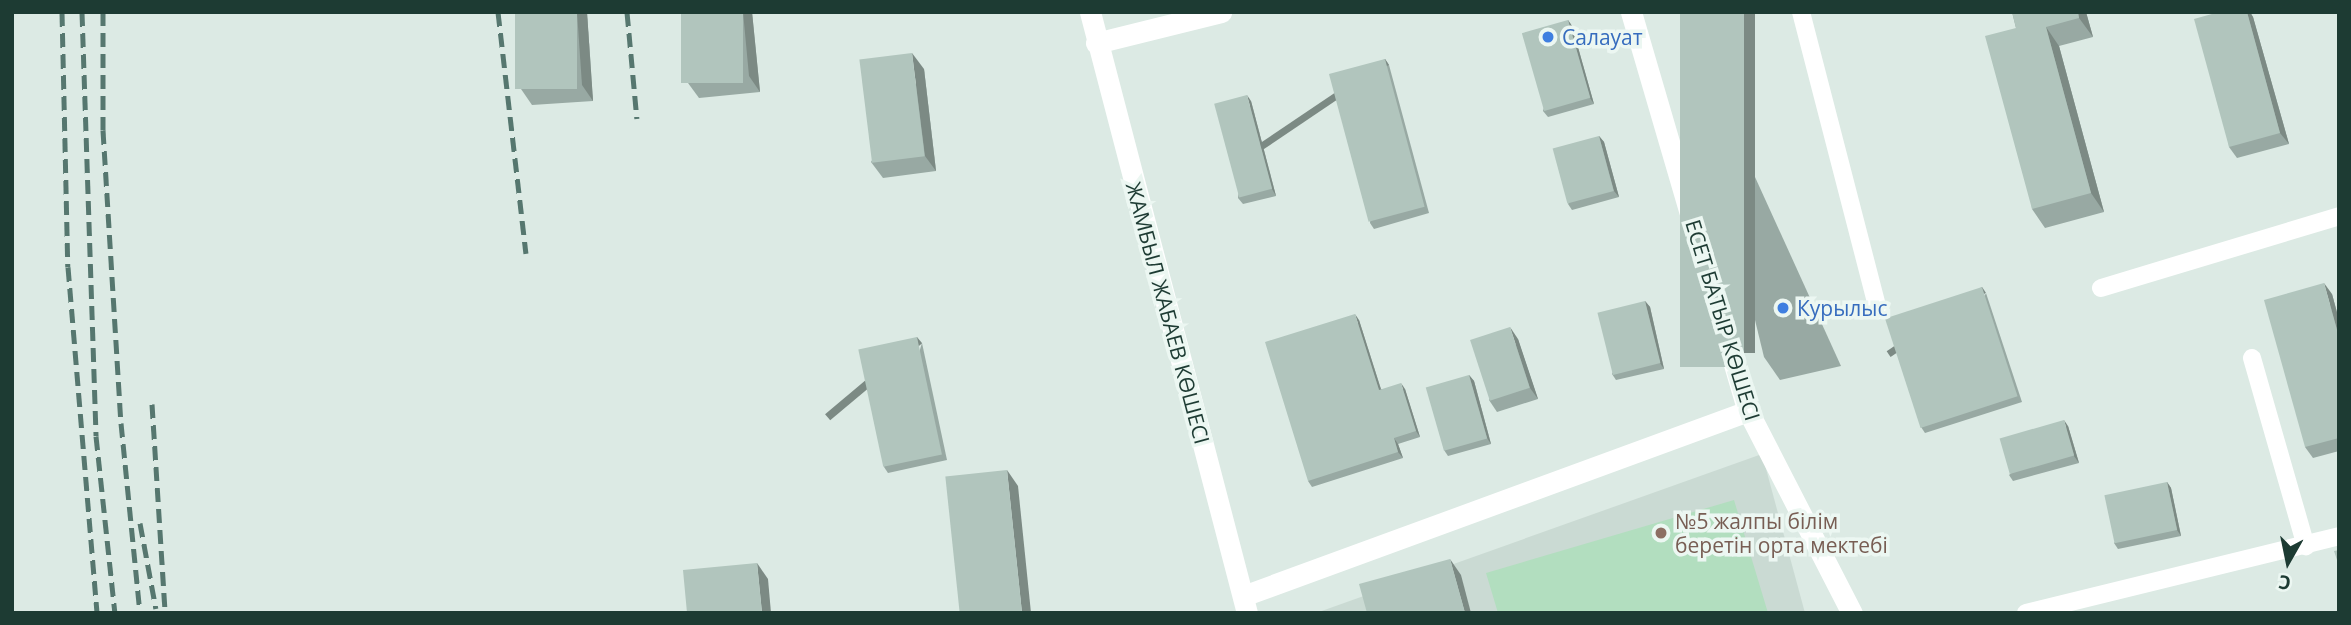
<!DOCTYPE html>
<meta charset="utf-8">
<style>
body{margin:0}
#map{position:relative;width:2351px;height:625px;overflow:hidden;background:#dceae4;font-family:"Open Sans",sans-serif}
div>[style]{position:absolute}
.built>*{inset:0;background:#cadad3}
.green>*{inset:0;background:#b2debf}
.service>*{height:18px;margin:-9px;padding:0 9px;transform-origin:9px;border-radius:9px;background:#fff}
.minor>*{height:21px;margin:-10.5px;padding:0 10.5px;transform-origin:10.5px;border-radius:10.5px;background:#fff}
.tertiary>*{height:21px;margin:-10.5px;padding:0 10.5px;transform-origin:10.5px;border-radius:10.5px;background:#fff}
.rail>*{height:5px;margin-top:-2.5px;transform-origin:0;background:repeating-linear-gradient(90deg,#56776f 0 14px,transparent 0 21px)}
.wall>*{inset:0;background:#98a9a3}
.shaded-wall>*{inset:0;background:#7c8a84;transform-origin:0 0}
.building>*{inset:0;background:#b1c5bd;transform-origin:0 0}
.dots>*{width:19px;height:19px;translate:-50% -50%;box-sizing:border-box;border:4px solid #ecf7f2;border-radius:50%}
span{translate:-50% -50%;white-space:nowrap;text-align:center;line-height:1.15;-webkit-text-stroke:7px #ecf7f2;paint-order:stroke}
.shop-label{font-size:21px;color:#366cbe}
.left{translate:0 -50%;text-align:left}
.street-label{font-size:21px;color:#1d3b33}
.education-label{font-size:21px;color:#785e54}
.frame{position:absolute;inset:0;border:14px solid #1d3b33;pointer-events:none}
.north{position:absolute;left:2253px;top:527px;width:70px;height:70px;-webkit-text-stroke:5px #ecf7f2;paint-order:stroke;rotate:189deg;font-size:19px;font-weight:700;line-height:28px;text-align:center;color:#1d3b33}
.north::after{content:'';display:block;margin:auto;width:24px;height:32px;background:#1d3b33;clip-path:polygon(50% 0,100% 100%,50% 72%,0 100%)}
</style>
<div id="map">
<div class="built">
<i style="clip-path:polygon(1762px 454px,1805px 613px,1316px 613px)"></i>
</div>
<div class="green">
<i style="clip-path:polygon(1734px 500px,1768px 613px,1498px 613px,1486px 573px)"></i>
</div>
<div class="service">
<i style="left:1801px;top:12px;width:308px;rotate:75.5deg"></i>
<i style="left:2101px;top:288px;width:249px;rotate:-16.8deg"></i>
<i style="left:2252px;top:358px;width:196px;rotate:74deg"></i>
<i style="left:2026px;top:613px;width:322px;rotate:-13.8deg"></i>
</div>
<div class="minor">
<i style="left:1096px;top:43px;width:129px;rotate:-13.9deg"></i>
<i style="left:1243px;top:596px;width:538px;rotate:-20.12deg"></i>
</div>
<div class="tertiary">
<i style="left:1090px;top:12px;width:621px;rotate:75.36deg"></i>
<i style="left:1631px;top:12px;width:416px;rotate:73.7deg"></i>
<i style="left:1748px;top:411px;width:227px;rotate:62.8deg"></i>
</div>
<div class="rail">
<i style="left:62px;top:12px;width:255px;rotate:88.7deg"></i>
<i style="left:68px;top:267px;width:347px;rotate:85.2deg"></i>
<i style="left:82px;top:12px;width:424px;rotate:88.1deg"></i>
<i style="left:96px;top:436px;width:178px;rotate:83.9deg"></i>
<i style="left:103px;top:12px;width:118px;rotate:90deg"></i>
<i style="left:103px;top:130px;width:294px;rotate:86.5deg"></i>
<i style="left:121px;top:423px;width:191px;rotate:84.3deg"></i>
<i style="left:498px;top:12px;width:243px;rotate:83.4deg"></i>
<i style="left:627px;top:12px;width:107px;rotate:84.7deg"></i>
<i style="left:152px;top:404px;width:209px;rotate:86.4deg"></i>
<i style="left:140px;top:523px;width:87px;rotate:79.5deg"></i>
</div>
<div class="wall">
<i style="clip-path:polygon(515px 12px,587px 12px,593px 101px,532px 105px,521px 89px)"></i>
<i style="clip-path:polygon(681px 12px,752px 12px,760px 92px,699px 98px,688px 83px)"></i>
<i style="clip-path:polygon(1680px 12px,1841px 366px,1780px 380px,1764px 357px)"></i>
<i style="clip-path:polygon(2012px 12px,2086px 12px,2093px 37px,2059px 46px,2104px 212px,2045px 228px,2032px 209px,2016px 28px)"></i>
<i style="clip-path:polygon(2219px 12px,2250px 12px,2253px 17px,2289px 144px,2237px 158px,2229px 147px)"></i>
<i style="clip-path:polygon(1568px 20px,1572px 26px,1594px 104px,1548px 117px,1543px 111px)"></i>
<i style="clip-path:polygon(1385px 59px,1389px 65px,1429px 213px,1374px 229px,1370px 223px)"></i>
<i style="clip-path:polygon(924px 69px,936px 171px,883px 178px,871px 162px)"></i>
<i style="clip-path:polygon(1251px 101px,1276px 196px,1243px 204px,1238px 198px)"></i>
<i style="clip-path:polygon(1599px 136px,1604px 142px,1619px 197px,1572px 210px,1568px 204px)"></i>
<i style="clip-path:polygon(1986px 293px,2022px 402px,1925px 433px,1921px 427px)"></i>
<i style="clip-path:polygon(2332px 294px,2339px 320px,2339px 451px,2313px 458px,2305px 447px)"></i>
<i style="clip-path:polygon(1645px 301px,1650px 307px,1664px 369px,1616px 380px,1612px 374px)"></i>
<i style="clip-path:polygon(1359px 320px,1381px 389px,1405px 389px,1420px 437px,1398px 444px,1403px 458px,1312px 487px,1308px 481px)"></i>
<i style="clip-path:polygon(1518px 339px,1538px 399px,1497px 412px,1489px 400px)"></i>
<i style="clip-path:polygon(922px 343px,947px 460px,888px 473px,884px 467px)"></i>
<i style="clip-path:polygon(1469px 375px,1474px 381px,1491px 444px,1448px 456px,1444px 450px)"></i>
<i style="clip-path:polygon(2068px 426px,2079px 463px,2013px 481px,2009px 475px)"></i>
<i style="clip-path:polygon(2167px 482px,2171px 488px,2181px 536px,2118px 549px,2114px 543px)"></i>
</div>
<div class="shaded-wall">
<i style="clip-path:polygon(577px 12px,587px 12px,593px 101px,582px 85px)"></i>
<i style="clip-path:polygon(743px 12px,752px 12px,760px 92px,749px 76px)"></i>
<i style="left:1744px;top:12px;width:11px;height:341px"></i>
<i style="clip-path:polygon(2078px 12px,2086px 12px,2093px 37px,2079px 18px)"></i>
<i style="clip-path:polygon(2247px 12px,2250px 12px,2253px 17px,2289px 144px,2280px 133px)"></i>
<i style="clip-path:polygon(1568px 20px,1572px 26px,1594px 104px,1590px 98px)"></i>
<i style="clip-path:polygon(2046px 27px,2059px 46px,2104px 212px,2091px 193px)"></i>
<i style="clip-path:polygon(912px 53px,924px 69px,936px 171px,925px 156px)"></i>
<i style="left:1385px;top:59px;width:7px;height:153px;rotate:56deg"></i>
<i style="clip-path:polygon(1247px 95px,1251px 101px,1276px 196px,1272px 189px)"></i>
<i style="clip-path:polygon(1599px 136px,1604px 142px,1619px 197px,1614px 191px)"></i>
<i style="clip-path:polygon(2324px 283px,2332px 294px,2339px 320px,2339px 337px)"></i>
<i style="left:1982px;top:287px;width:7px;height:115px;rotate:56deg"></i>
<i style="clip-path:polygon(1645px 301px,1650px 307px,1664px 369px,1660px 363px)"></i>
<i style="clip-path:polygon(1355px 314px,1359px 320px,1383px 396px,1379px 390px)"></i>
<i style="clip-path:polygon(1510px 327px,1518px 339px,1538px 399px,1530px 388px)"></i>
<i style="left:917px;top:337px;width:8px;height:120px;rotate:50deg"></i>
<i style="clip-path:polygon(1469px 375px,1474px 381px,1491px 444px,1487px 438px)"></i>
<i style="clip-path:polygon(1401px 383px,1405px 389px,1420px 437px,1416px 431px)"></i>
<i style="clip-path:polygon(2064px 420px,2068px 426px,2079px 463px,2074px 456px)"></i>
<i style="clip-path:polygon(1394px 438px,1398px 444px,1403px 458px,1398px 452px)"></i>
<i style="clip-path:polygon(1007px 470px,1018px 486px,1031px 613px,1022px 613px)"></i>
<i style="clip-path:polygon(2167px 482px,2171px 488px,2181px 536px,2177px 530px)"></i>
<i style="clip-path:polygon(1450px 559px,1461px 575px,1471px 613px,1465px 613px)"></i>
<i style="clip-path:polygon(757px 563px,768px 579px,771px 613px,762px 613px)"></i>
</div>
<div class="building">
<i style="left:515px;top:12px;width:62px;height:77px"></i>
<i style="left:681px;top:12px;width:62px;height:71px"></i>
<i style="left:1680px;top:12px;width:64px;height:355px"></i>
<i style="clip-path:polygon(2012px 12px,2078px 12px,2079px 18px,2046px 27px,2091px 193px,2032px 209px,1985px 36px,2016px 28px)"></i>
<i style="clip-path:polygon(2219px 12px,2247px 12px,2280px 133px,2229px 147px,2194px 19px)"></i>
<i style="left:1568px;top:20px;width:81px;height:48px;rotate:74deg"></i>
<i style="left:912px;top:53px;width:104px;height:53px;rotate:83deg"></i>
<i style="left:1385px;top:59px;width:153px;height:58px;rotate:75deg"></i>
<i style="left:1247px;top:95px;width:97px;height:34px;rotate:75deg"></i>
<i style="left:1599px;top:136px;width:57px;height:48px;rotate:75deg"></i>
<i style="clip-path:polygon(2324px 283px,2339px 337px,2339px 438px,2305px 447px,2264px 300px)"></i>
<i style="left:1982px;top:287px;width:115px;height:102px;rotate:72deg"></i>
<i style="left:1645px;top:301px;width:64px;height:49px;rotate:76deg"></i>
<i style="clip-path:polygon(1355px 314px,1379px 390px,1401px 383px,1416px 431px,1394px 438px,1398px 452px,1308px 481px,1265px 342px)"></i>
<i style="left:1510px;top:327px;width:64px;height:42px;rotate:72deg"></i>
<i style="left:917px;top:337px;width:120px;height:60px;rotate:78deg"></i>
<i style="left:1469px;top:375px;width:66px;height:45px;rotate:74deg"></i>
<i style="left:2064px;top:420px;width:37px;height:67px;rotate:74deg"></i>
<i style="left:1007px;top:470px;width:144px;height:62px;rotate:84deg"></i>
<i style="left:2167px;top:482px;width:49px;height:64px;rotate:78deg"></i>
<i style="clip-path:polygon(2339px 550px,2339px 566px,2334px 551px)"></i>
<i style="clip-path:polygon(1450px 559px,1465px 613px,1367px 613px,1359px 584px)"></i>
<i style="clip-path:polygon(757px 563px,762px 613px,687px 613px,683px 570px)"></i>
</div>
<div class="dots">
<i style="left:1548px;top:37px;background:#3f7fe0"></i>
<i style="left:1783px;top:308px;background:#3f7fe0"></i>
<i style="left:1661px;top:533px;background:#8d6e63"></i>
</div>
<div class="shop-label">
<span class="left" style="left:1562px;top:37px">Салауат</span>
<span class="left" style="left:1797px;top:308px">Курылыс</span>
</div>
<div class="street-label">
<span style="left:1168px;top:313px;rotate:75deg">ЖАМБЫЛ ЖАБАЕВ КӨШЕСІ</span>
<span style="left:1723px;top:320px;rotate:73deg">ЕСЕТ БАТЫР КӨШЕСІ</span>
</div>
<div class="education-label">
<span class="left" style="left:1675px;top:533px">№5 жалпы білім<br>беретін орта мектебі</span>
</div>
<div class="frame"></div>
<div class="north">С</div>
</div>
